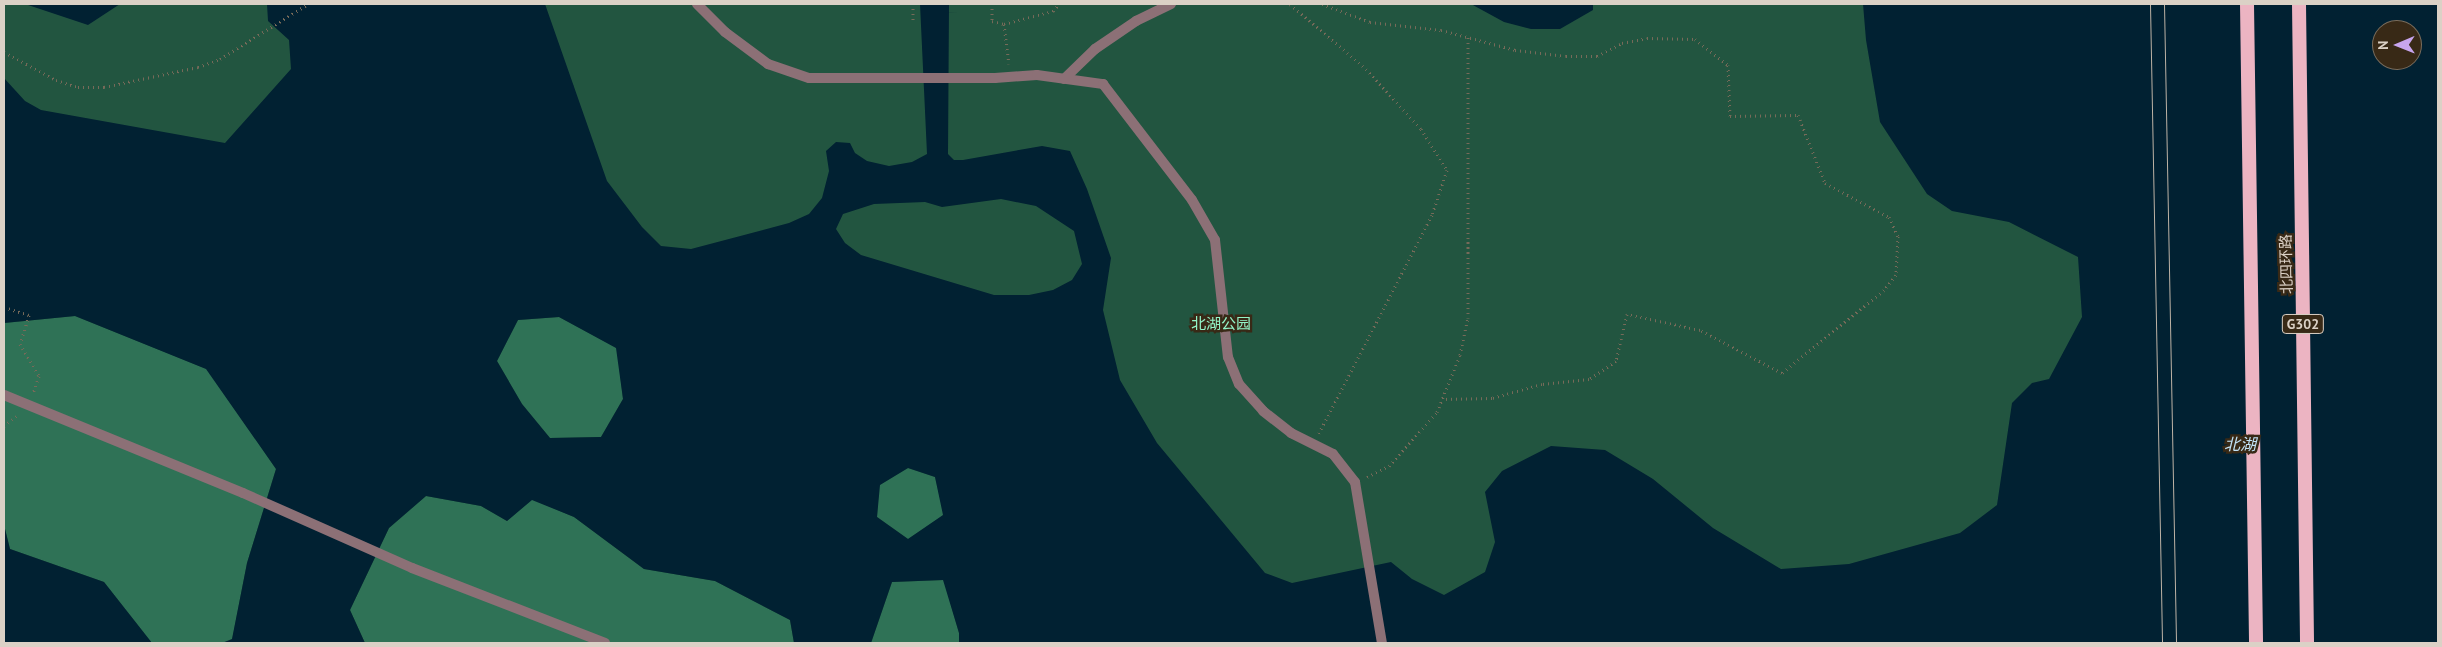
<!DOCTYPE html>
<meta charset="utf-8">
<style>
body{margin:0}
#map{position:relative;width:2442px;height:647px;overflow:hidden;background:#42331f;font-family:"PT Sans","Noto Sans SC",sans-serif}
div>[style]{position:absolute}
.green>*{inset:0;background:#225540}
.forest>*{inset:0;background:#2f7256}
.water>*{inset:0;background:#012132}
.path>*{height:3px;margin-top:-1.5px;transform-origin:0;background:repeating-linear-gradient(90deg,#776a59 0 1px,transparent 0 5px)}
.minor>*{height:10px;margin:-5px;padding:0 5px;transform-origin:5px;border-radius:5px;background:#8c7076}
.trunk>*{height:14px;margin:-7px;padding:0 7px;transform-origin:7px;border-radius:7px;background:#ecb4c2}
.tram>*{height:1px;margin:-0.5px;padding:0 0.5px;transform-origin:0.5px;border-radius:0.5px;background:#beb3a6}
span{translate:-50% -50%;white-space:nowrap;text-align:center;line-height:1.15;-webkit-text-stroke:5px #382916;paint-order:stroke}
.shield-label span{padding:1px 4px;background:#382916;border:1px solid;border-radius:4px;-webkit-text-stroke-width:0}
.shield-label{font-size:14px;color:#dbd1c6;font-weight:700}
.street-label{font-size:15px;color:#dbd1c6}
.park-label{font-size:15px;color:#93f4c8}
.water-label{font-size:16px;color:#c1e2f6;font-style:italic}
.frame{position:absolute;inset:0;border:5px solid #dbd1c6;pointer-events:none}
.north{position:absolute;left:2372px;top:20px;width:50px;height:50px;box-sizing:border-box;background:#382916;border:1px solid #796c5c;border-radius:50%;rotate:269deg;font-size:14px;font-weight:700;line-height:20px;text-align:center;color:#dbd1c6}
.north::after{content:'';display:block;margin:auto;width:18px;height:22px;background:#c8a5ee;clip-path:polygon(50% 0,100% 100%,50% 72%,0 100%)}
</style>
<div id="map">
<div class="green">
<i style="clip-path:polygon(evenodd,4px 4px,2438px 4px,2438px 643px,4px 643px,4px 4px,2382px 30px,2412px 30px,2412px 60px,2382px 60px,2382px 30px)"></i>
</div>
<div class="forest">
<i style="clip-path:polygon(75px 316px,207px 369px,276px 469px,247px 563px,232px 640px,222px 643px,152px 643px,104px 582px,10px 549px,4px 525px,4px 323px)"></i>
<i style="clip-path:polygon(559px 317px,617px 348px,623px 399px,601px 437px,550px 438px,522px 404px,497px 361px,518px 320px)"></i>
<i style="clip-path:polygon(908px 468px,935px 477px,944px 515px,908px 539px,877px 517px,879px 485px)"></i>
<i style="clip-path:polygon(426px 496px,481px 506px,507px 521px,532px 499px,574px 517px,644px 569px,715px 581px,790px 620px,794px 643px,365px 643px,350px 610px,389px 528px)"></i>
<i style="clip-path:polygon(944px 580px,959px 633px,959px 643px,871px 643px,892px 582px)"></i>
</div>
<div class="water">
<i style="clip-path:polygon(25px 4px,120px 4px,88px 25px)"></i>
<i style="clip-path:polygon(evenodd,267px 4px,545px 4px,607px 181px,642px 227px,661px 246px,691px 249px,789px 223px,809px 214px,822px 198px,829px 171px,826px 151px,836px 142px,850px 143px,855px 153px,867px 161px,889px 166px,912px 162px,927px 154px,920px 4px,949px 4px,948px 154px,954px 160px,963px 160px,1042px 146px,1070px 151px,1087px 189px,1111px 258px,1103px 310px,1120px 380px,1157px 443px,1265px 573px,1292px 583px,1391px 562px,1412px 579px,1444px 595px,1485px 572px,1495px 542px,1485px 492px,1502px 471px,1551px 446px,1605px 450px,1653px 479px,1713px 528px,1781px 569px,1849px 564px,1960px 533px,1997px 505px,2012px 403px,2032px 383px,2049px 379px,2082px 317px,2078px 257px,2009px 222px,1952px 211px,1927px 194px,1880px 122px,1866px 40px,1863px 4px,2438px 4px,2438px 643px,959px 643px,959px 633px,943px 580px,892px 582px,871px 643px,794px 643px,790px 620px,715px 581px,644px 569px,574px 517px,532px 500px,507px 521px,481px 506px,426px 496px,389px 528px,350px 610px,365px 643px,222px 643px,232px 639px,247px 563px,276px 469px,206px 369px,75px 316px,4px 323px,4px 78px,25px 101px,41px 110px,225px 143px,291px 69px,289px 40px,268px 21px,267px 4px,2382px 30px,2412px 30px,2412px 60px,2382px 60px,2382px 30px,267px 4px,1001px 199px,1036px 206px,1074px 231px,1082px 264px,1072px 280px,1053px 290px,1029px 295px,994px 295px,861px 255px,845px 243px,836px 229px,843px 214px,874px 204px,925px 202px,942px 207px,1001px 199px,267px 4px,559px 317px,616px 348px,623px 399px,601px 437px,550px 438px,522px 404px,497px 361px,518px 320px,559px 317px,267px 4px,908px 468px,935px 477px,943px 515px,908px 539px,877px 517px,880px 485px,908px 468px)"></i>
<i style="clip-path:polygon(1471px 4px,1593px 4px,1593px 10px,1560px 29px,1531px 29px,1504px 22px)"></i>
<i style="clip-path:polygon(4px 525px,10px 549px,104px 582px,152px 643px,4px 643px)"></i>
</div>
<div class="path">
<i style="left:913px;top:4px;width:17px;rotate:90deg"></i>
<i style="left:992px;top:4px;width:17px;rotate:90deg"></i>
<i style="left:992px;top:21px;width:12px;rotate:14deg"></i>
<i style="left:1004px;top:24px;width:40px;rotate:82.9deg"></i>
<i style="left:1290px;top:4px;width:100px;rotate:40.5deg"></i>
<i style="left:1366px;top:69px;width:81px;rotate:47.5deg"></i>
<i style="left:1421px;top:129px;width:49px;rotate:57.6deg"></i>
<i style="left:1447px;top:170px;width:47px;rotate:108.4deg"></i>
<i style="left:1432px;top:215px;width:246px;rotate:117.4deg"></i>
<i style="left:1322px;top:4px;width:51px;rotate:20.6deg"></i>
<i style="left:1370px;top:22px;width:71px;rotate:6.4deg"></i>
<i style="left:1441px;top:30px;width:77px;rotate:15.1deg"></i>
<i style="left:1515px;top:50px;width:51px;rotate:6.7deg"></i>
<i style="left:1566px;top:56px;width:31px"></i>
<i style="left:1597px;top:56px;width:28px;rotate:-27deg"></i>
<i style="left:1622px;top:43px;width:25px;rotate:-11deg"></i>
<i style="left:1647px;top:38px;width:48px;rotate:1.2deg"></i>
<i style="left:1695px;top:39px;width:42px;rotate:38.2deg"></i>
<i style="left:1728px;top:65px;width:51px;rotate:87.8deg"></i>
<i style="left:1730px;top:116px;width:68px;rotate:-0.8deg"></i>
<i style="left:1798px;top:115px;width:73px;rotate:68.3deg"></i>
<i style="left:1825px;top:183px;width:72px;rotate:28deg"></i>
<i style="left:1889px;top:217px;width:21px;rotate:65deg"></i>
<i style="left:1898px;top:236px;width:39px;rotate:93deg"></i>
<i style="left:1896px;top:275px;width:19px;rotate:129deg"></i>
<i style="left:1884px;top:290px;width:132px;rotate:140.9deg"></i>
<i style="left:1782px;top:373px;width:93px;rotate:-152.3deg"></i>
<i style="left:1700px;top:330px;width:75px;rotate:-167.6deg"></i>
<i style="left:1627px;top:314px;width:48px;rotate:103.2deg"></i>
<i style="left:1616px;top:361px;width:32px;rotate:146deg"></i>
<i style="left:1589px;top:379px;width:47px;rotate:173.9deg"></i>
<i style="left:1542px;top:384px;width:52px;rotate:164.4deg"></i>
<i style="left:1492px;top:398px;width:50px;rotate:178.9deg"></i>
<i style="left:1004px;top:24px;width:51px;rotate:-14.9deg"></i>
<i style="left:1053px;top:11px;width:9px;rotate:-49deg"></i>
<i style="left:4px;top:52px;width:59px;rotate:28.3deg"></i>
<i style="left:56px;top:80px;width:23px;rotate:18deg"></i>
<i style="left:78px;top:87px;width:26px"></i>
<i style="left:104px;top:87px;width:96px;rotate:-12deg"></i>
<i style="left:198px;top:67px;width:23px;rotate:-20deg"></i>
<i style="left:220px;top:59px;width:104px;rotate:-32deg"></i>
<i style="left:4px;top:307px;width:26px;rotate:18deg"></i>
<i style="left:29px;top:315px;width:30px;rotate:107deg"></i>
<i style="left:20px;top:344px;width:37px;rotate:59deg"></i>
<i style="left:39px;top:376px;width:18px;rotate:109deg"></i>
<i style="left:4px;top:426px;width:16px;rotate:-38deg"></i>
<i style="left:1367px;top:477px;width:25px;rotate:-27deg"></i>
<i style="left:1389px;top:466px;width:72px;rotate:-48.4deg"></i>
<i style="left:1437px;top:412px;width:61px;rotate:-68deg"></i>
<i style="left:1460px;top:355px;width:38px;rotate:-78deg"></i>
<i style="left:1468px;top:318px;width:282px;rotate:-90deg"></i>
</div>
<div class="minor">
<i style="left:697px;top:4px;width:40px;rotate:45deg"></i>
<i style="left:725px;top:32px;width:54px;rotate:36.7deg"></i>
<i style="left:768px;top:64px;width:43px;rotate:18.9deg"></i>
<i style="left:809px;top:78px;width:186px"></i>
<i style="left:995px;top:78px;width:42px;rotate:-4.1deg"></i>
<i style="left:1037px;top:75px;width:67px;rotate:7.8deg"></i>
<i style="left:1103px;top:84px;width:146px;rotate:52.5deg"></i>
<i style="left:1192px;top:200px;width:46px;rotate:60.1deg"></i>
<i style="left:1215px;top:240px;width:118px;rotate:83.7deg"></i>
<i style="left:1228px;top:357px;width:29px;rotate:68deg"></i>
<i style="left:1239px;top:384px;width:36px;rotate:48deg"></i>
<i style="left:1263px;top:411px;width:36px;rotate:38deg"></i>
<i style="left:1291px;top:433px;width:47px;rotate:26.6deg"></i>
<i style="left:1333px;top:454px;width:36px;rotate:52deg"></i>
<i style="left:1355px;top:482px;width:163px;rotate:80.5deg"></i>
<i style="left:1064px;top:79px;width:43px;rotate:-44.1deg"></i>
<i style="left:1095px;top:49px;width:50px;rotate:-34.3deg"></i>
<i style="left:1136px;top:21px;width:39px;rotate:-26deg"></i>
<i style="left:4px;top:395px;width:258px;rotate:22.3deg"></i>
<i style="left:243px;top:493px;width:185px;rotate:23.9deg"></i>
<i style="left:412px;top:568px;width:207px;rotate:21.2deg"></i>
</div>
<div class="trunk">
<i style="left:2247px;top:4px;width:639px;rotate:89.19deg"></i>
<i style="left:2299px;top:4px;width:639px;rotate:89.28deg"></i>
</div>
<div class="tram">
<i style="left:2150px;top:4px;width:639px;rotate:88.92deg"></i>
<i style="left:2164px;top:4px;width:639px;rotate:88.92deg"></i>
</div>
<div class="shield-label">
<span style="left:2303px;top:324px">G302</span>
</div>
<div class="street-label">
<span style="left:2286px;top:264px;rotate:-91deg">北四环路</span>
</div>
<div class="park-label">
<span style="left:1221px;top:324px">北湖公园</span>
</div>
<div class="water-label">
<span style="left:2240px;top:444px">北湖</span>
</div>
<div class="frame"></div>
<div class="north">N</div>
</div>
